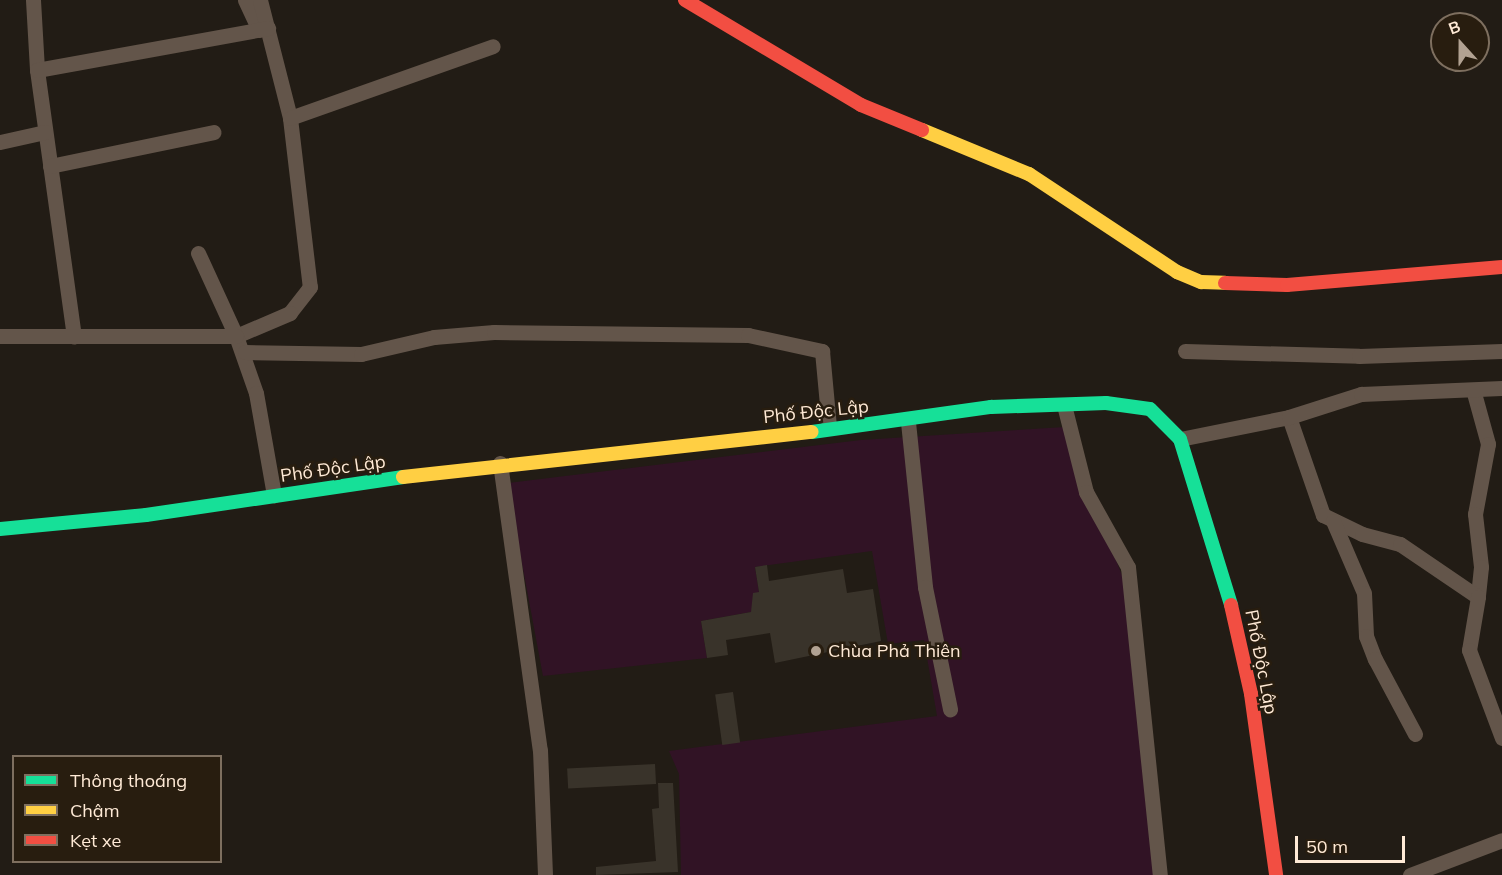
<!DOCTYPE html>
<meta charset="utf-8">
<style>
body{margin:0}
#map{position:relative;width:1502px;height:875px;overflow:hidden;background:#221c15;font-family:Mulish,sans-serif}
div>[style]{position:absolute}
.green>*{inset:0;background:#311325}
.building>*{inset:0;background:#39332a;transform-origin:0 0}
.street>*{height:15px;margin:-7.5px;padding:0 7.5px;transform-origin:7.5px;border-radius:7.5px;background:#63554a}
.fast>*{height:14px;margin:-7px;padding:0 7px;transform-origin:7px;border-radius:7px;background:#16e098}
.slow>*{height:14px;margin:-7px;padding:0 7px;transform-origin:7px;border-radius:7px;background:#ffcf43}
.jam>*{height:14px;margin:-7px;padding:0 7px;transform-origin:7px;border-radius:7px;background:#f24e42}
.dots>*{width:16px;height:16px;translate:-50% -50%;box-sizing:border-box;border:3px solid #281d0f;border-radius:50%}
span{translate:-50% -50%;white-space:nowrap;text-align:center;line-height:1.15;-webkit-text-stroke:5px #281d0f;paint-order:stroke}
.street-label{font-size:18px;color:#ffead6}
.poi-label{font-size:18px;color:#ffead6}
.left{translate:0 -50%;text-align:left}
.legend{position:absolute;left:12px;top:755px;width:210px;height:108px;box-sizing:border-box;background:#281d0f;border:2px solid #7e6f5f;margin:0;padding:8px 10px;list-style:none;font-size:18px;color:#ffead6}
.legend li{display:flex;align-items:center;gap:12px;height:30px}
.legend b{width:30px;border:2px solid #7e6f5f}
.north{position:absolute;left:1430px;top:12px;width:60px;height:60px;box-sizing:border-box;background:#281d0f;border:2px solid #7e6f5f;border-radius:50%;rotate:339deg;font-size:16px;font-weight:700;line-height:24px;text-align:center;color:#ffead6}
.north::after{content:'';display:block;margin:auto;width:21px;height:27px;background:#b2a292;clip-path:polygon(50% 0,100% 100%,50% 72%,0 100%)}
.scale{position:absolute;left:1295px;top:836px;width:110px;height:27px;box-sizing:border-box;border:3px solid #ffead6;border-top:0;padding-left:8px;font-size:18px;line-height:21px;white-space:nowrap;color:#ffead6;-webkit-text-stroke:4px #281d0f;paint-order:stroke}
</style>
<div id="map">
<div class="green">
<i style="clip-path:polygon(1065px 427px,1128px 591px,1154px 875px,681px 875px,679px 774px,669px 751px,937px 716px,924px 640px,888px 644px,872px 551px,755px 567px,759px 592px,751px 612px,701px 621px,707px 658px,543px 676px,507px 483px,861px 440px)"></i>
</div>
<div class="building">
<i style="clip-path:polygon(767px 565px,769px 581px,843px 569px,847px 593px,873px 589px,881px 641px,775px 663px,770px 633px,726px 640px,728px 655px,707px 658px,701px 621px,751px 612px,753px 593px,759px 592px,755px 567px)"></i>
<i style="left:733px;top:692px;width:51px;height:18px;rotate:82deg"></i>
<i style="left:655px;top:764px;width:20px;height:88px;rotate:87deg"></i>
<i style="clip-path:polygon(658px 783px,673px 783px,678px 872px,596px 875px,596px 867px,656px 861px,652px 809px,659px 808px)"></i>
</div>
<div class="street">
<i style="left:33px;top:0;width:70px;rotate:86.7deg"></i>
<i style="left:37px;top:70px;width:269px;rotate:82.1deg"></i>
<i style="left:245px;top:0;width:33px;rotate:65deg"></i>
<i style="left:260px;top:0;width:122px;rotate:75.7deg"></i>
<i style="left:290px;top:118px;width:170px;rotate:83.3deg"></i>
<i style="left:310px;top:287px;width:33px;rotate:128deg"></i>
<i style="left:290px;top:313px;width:59px;rotate:156.9deg"></i>
<i style="left:236px;top:336px;width:60px;rotate:70.7deg"></i>
<i style="left:256px;top:393px;width:104px;rotate:80deg"></i>
<i style="left:37px;top:70px;width:235px;rotate:-10.3deg"></i>
<i style="left:290px;top:118px;width:215px;rotate:-19.5deg"></i>
<i style="left:0;top:142px;width:46px;rotate:-12.5deg"></i>
<i style="left:50px;top:166px;width:167px;rotate:-11.7deg"></i>
<i style="left:198px;top:253px;width:91px;rotate:65.4deg"></i>
<i style="left:0;top:336px;width:236px"></i>
<i style="left:1185px;top:351px;width:174px;rotate:1.6deg"></i>
<i style="left:1359px;top:356px;width:143px;rotate:-2deg"></i>
<i style="left:245px;top:352px;width:116px;rotate:1deg"></i>
<i style="left:361px;top:354px;width:75px;rotate:-13.1deg"></i>
<i style="left:434px;top:337px;width:60px;rotate:-4.8deg"></i>
<i style="left:494px;top:332px;width:254px;rotate:0.7deg"></i>
<i style="left:748px;top:335px;width:76px;rotate:12.2deg"></i>
<i style="left:822px;top:351px;width:76px;rotate:84.7deg"></i>
<i style="left:1474px;top:393px;width:53px;rotate:74.6deg"></i>
<i style="left:1488px;top:444px;width:71px;rotate:100.5deg"></i>
<i style="left:1475px;top:514px;width:53px;rotate:83.5deg"></i>
<i style="left:1481px;top:567px;width:30px;rotate:96deg"></i>
<i style="left:1064px;top:405px;width:90px;rotate:75.8deg"></i>
<i style="left:1086px;top:492px;width:86px;rotate:60.8deg"></i>
<i style="left:1128px;top:567px;width:310px;rotate:84.1deg"></i>
<i style="left:1289px;top:417px;width:104px;rotate:70.9deg"></i>
<i style="left:1323px;top:515px;width:43px;rotate:26deg"></i>
<i style="left:1362px;top:534px;width:39px;rotate:15deg"></i>
<i style="left:1400px;top:544px;width:94px;rotate:34.2deg"></i>
<i style="left:1478px;top:597px;width:54px;rotate:99.6deg"></i>
<i style="left:1469px;top:650px;width:94px;rotate:69.4deg"></i>
<i style="left:908px;top:422px;width:166px;rotate:84.1deg"></i>
<i style="left:925px;top:587px;width:125px;rotate:78.4deg"></i>
<i style="left:1180px;top:439px;width:111px;rotate:-11.4deg"></i>
<i style="left:1289px;top:417px;width:76px;rotate:-17.7deg"></i>
<i style="left:1361px;top:394px;width:141px;rotate:-2.4deg"></i>
<i style="left:500px;top:463px;width:290px;rotate:82.1deg"></i>
<i style="left:540px;top:750px;width:125px;rotate:87.7deg"></i>
<i style="left:1333px;top:521px;width:78px;rotate:66.7deg"></i>
<i style="left:1364px;top:593px;width:43px;rotate:87.3deg"></i>
<i style="left:1366px;top:636px;width:25px;rotate:69deg"></i>
<i style="left:1375px;top:659px;width:85px;rotate:61.9deg"></i>
<i style="left:1410px;top:875px;width:98px;rotate:-20.8deg"></i>
</div>
<div class="fast">
<i style="left:812px;top:432px;width:181px;rotate:-8deg"></i>
<i style="left:991px;top:407px;width:115px;rotate:-2deg"></i>
<i style="left:1106px;top:403px;width:44px;rotate:7.8deg"></i>
<i style="left:1150px;top:409px;width:42px;rotate:45deg"></i>
<i style="left:1180px;top:439px;width:174px;rotate:72.9deg"></i>
<i style="left:0;top:529px;width:147px;rotate:-5.5deg"></i>
<i style="left:146px;top:515px;width:260px;rotate:-8.4deg"></i>
</div>
<div class="slow">
<i style="left:922px;top:130px;width:116px;rotate:22.4deg"></i>
<i style="left:1029px;top:174px;width:178px;rotate:33.5deg"></i>
<i style="left:1177px;top:272px;width:26px;rotate:23deg"></i>
<i style="left:1201px;top:282px;width:24px;rotate:2deg"></i>
<i style="left:403px;top:477px;width:411px;rotate:-6.3deg"></i>
</div>
<div class="jam">
<i style="left:685px;top:0;width:205px;rotate:30.8deg"></i>
<i style="left:861px;top:105px;width:66px;rotate:22.3deg"></i>
<i style="left:1225px;top:283px;width:62px;rotate:1.8deg"></i>
<i style="left:1287px;top:285px;width:216px;rotate:-4.8deg"></i>
<i style="left:1231px;top:605px;width:91px;rotate:77.3deg"></i>
<i style="left:1251px;top:694px;width:183px;rotate:82.1deg"></i>
</div>
<div class="dots">
<i style="left:816px;top:651px;background:#b2a292"></i>
</div>
<div class="street-label">
<span style="left:816px;top:412px;rotate:-6deg">Phố Độc Lập</span>
<span style="left:333px;top:469px;rotate:-8deg">Phố Độc Lập</span>
<span style="left:1261px;top:662px;rotate:79deg">Phố Độc Lập</span>
</div>
<div class="poi-label">
<span class="left" style="left:828px;top:651px">Chùa Phả Thiên</span>
</div>
<ul class="legend">
<li><b style="height:8px;background:#16e098"></b>Thông thoáng</li>
<li><b style="height:8px;background:#ffcf43"></b>Chậm</li>
<li><b style="height:8px;background:#f24e42"></b>Kẹt xe</li>
</ul>
<div class="north">B</div>
<div class="scale">50 m</div>
</div>
